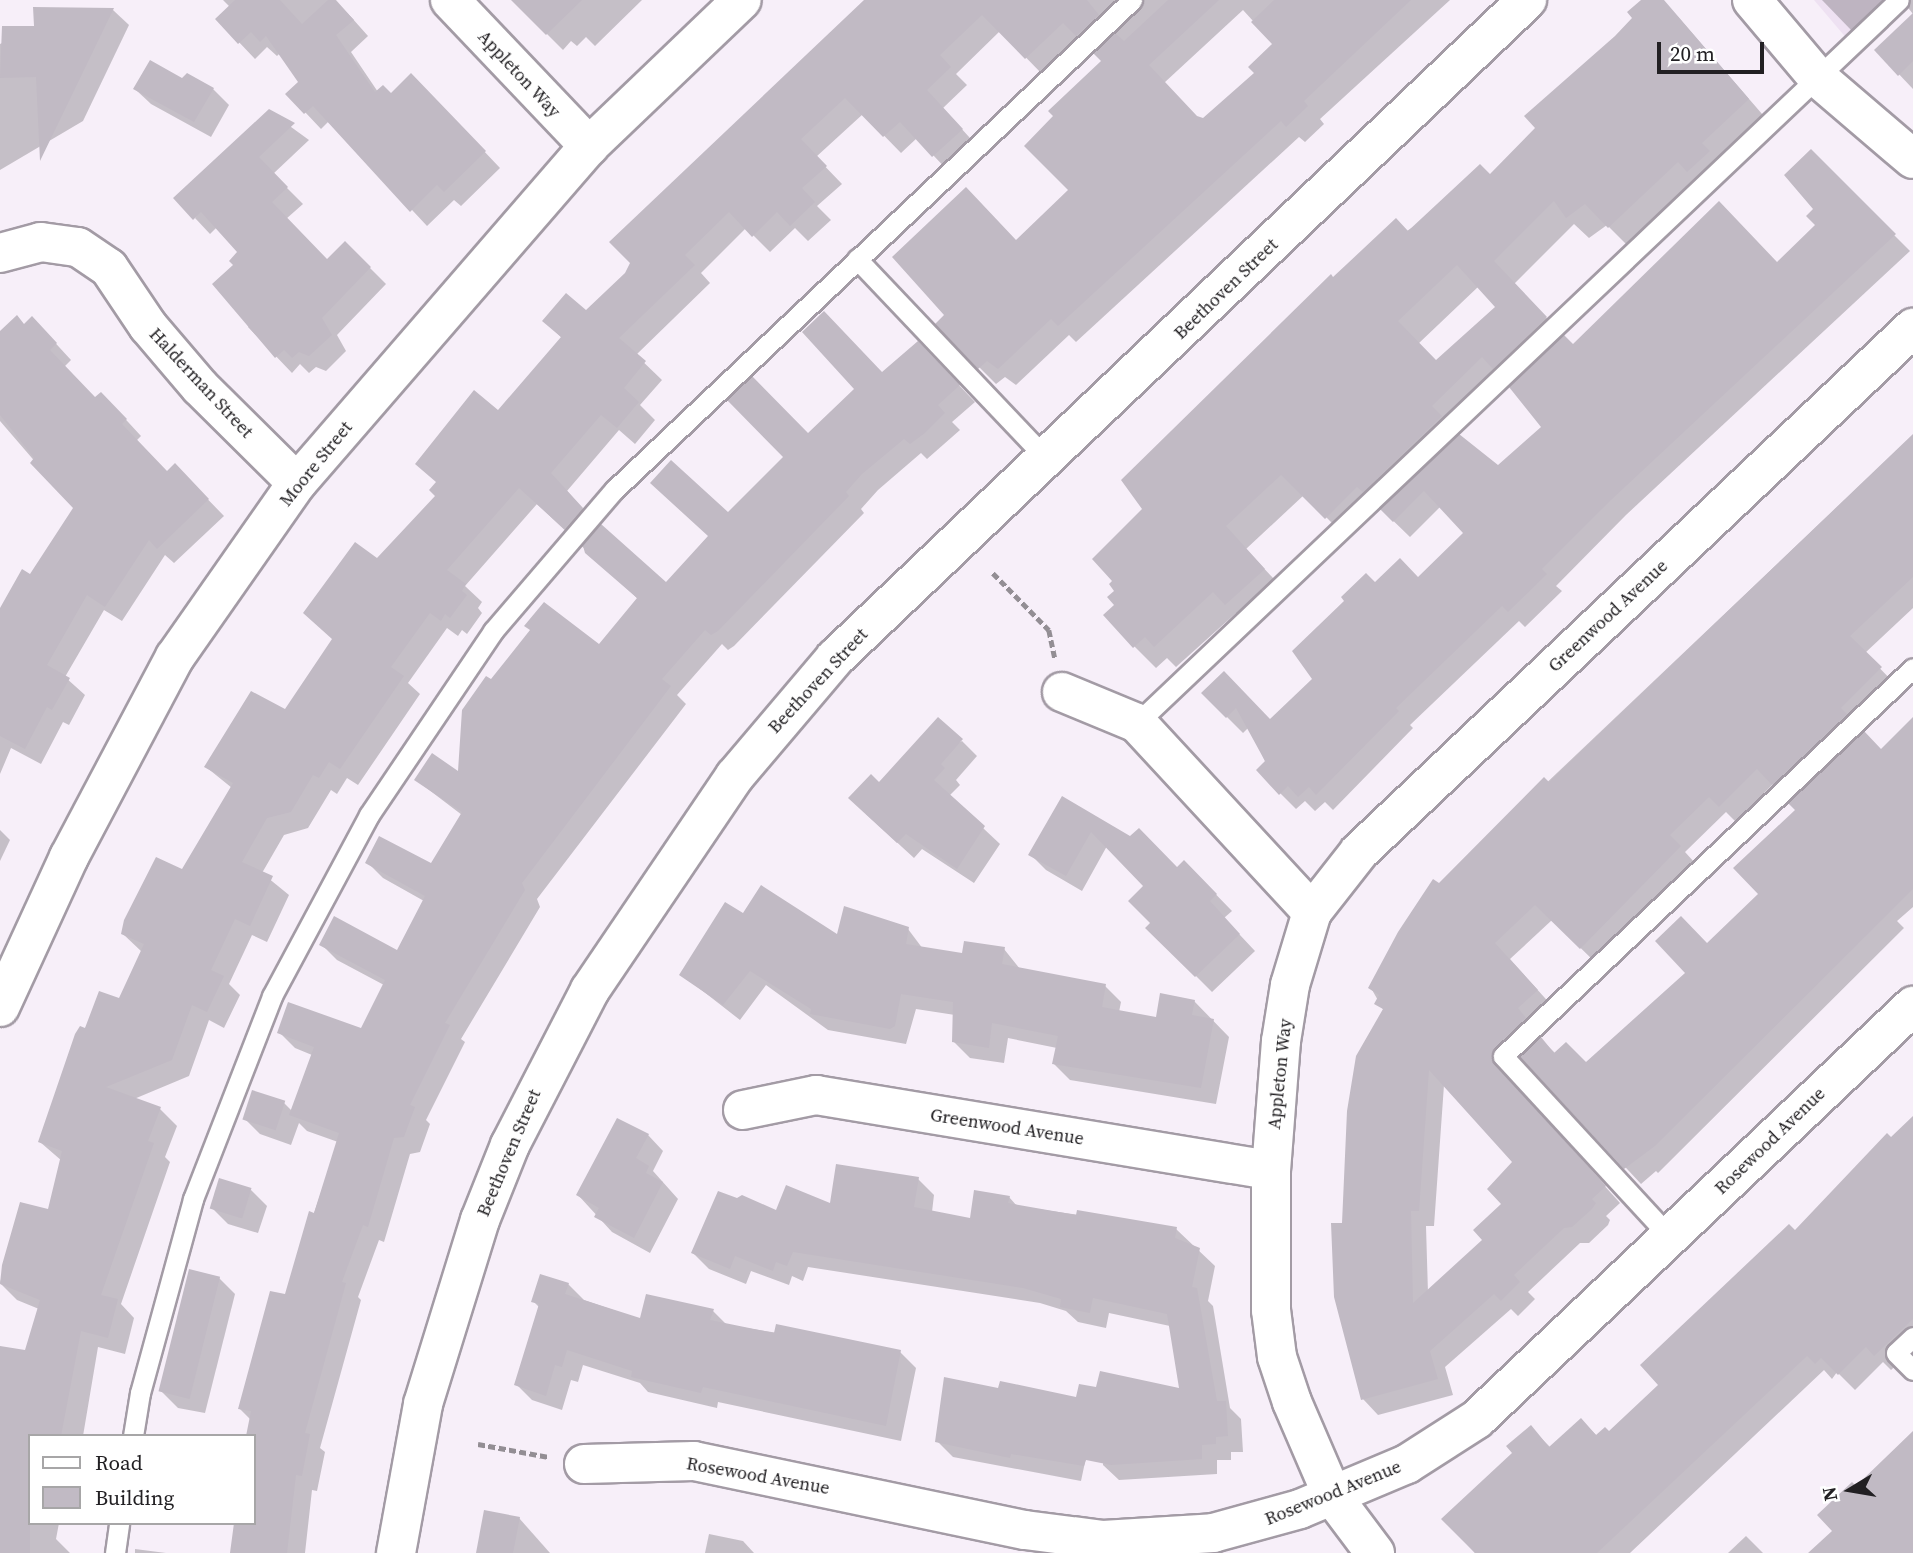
<!DOCTYPE html>
<style>
body{margin:0}
#map{position:relative;width:1913px;height:1553px;overflow:hidden;background:#f7eff9;font-family:"Source Serif 4",serif}
div>[style]{position:absolute}
.built>*{inset:0;background:#eee1f2}
.shadow>*{inset:0;background:#0003}
.building>*{inset:0;background:#c1bac4;transform-origin:0 0}
.path>*{height:4.5px;margin-top:-2.25px;transform-origin:0;background:repeating-linear-gradient(90deg,#938e94 0 7px,transparent 0 10.5px)}
.roads{filter:drop-shadow(2px 0 #a39ba5) drop-shadow(-2px 0 #a39ba5) drop-shadow(0 2px #a39ba5) drop-shadow(0 -2px #a39ba5)}
.lane>*{height:19px;margin:-9.5px;padding:0 9.5px;transform-origin:9.5px;border-radius:9.5px;background:#fff}
.street>*{height:38px;margin:-19px;padding:0 19px;transform-origin:19px;border-radius:19px;background:#fff}
.secondary>*{height:38px;margin:-19px;padding:0 19px;transform-origin:19px;border-radius:19px;background:#fff}
span{translate:-50% -50%;white-space:nowrap;text-align:center;line-height:1.15;-webkit-text-stroke:6px #fff;paint-order:stroke}
.street-label{font-size:18px;color:#222023}
.legend{position:absolute;left:28px;top:1434px;width:228px;height:91px;box-sizing:border-box;background:#fff;border:2px solid #a7a6a7;margin:0;padding:9px 12px;list-style:none;font-size:21px;color:#222023}
.legend li{display:flex;align-items:center;gap:14px;height:35px}
.legend b{width:35px;border:2px solid #a7a6a7}
.north{position:absolute;left:1815px;top:1455px;width:70px;height:70px;-webkit-text-stroke:5px #fff;paint-order:stroke;rotate:259deg;font-size:19px;font-weight:700;line-height:28px;text-align:center;color:#222023}
.north::after{content:'';display:block;margin:auto;width:24px;height:32px;background:#222023;clip-path:polygon(50% 0,100% 100%,50% 72%,0 100%)}
.scale{position:absolute;left:1657px;top:42px;width:107px;height:32px;box-sizing:border-box;border:4px solid #222023;border-top:0;padding-left:9px;font-size:21px;line-height:24px;white-space:nowrap;color:#222023;-webkit-text-stroke:5px #fff;paint-order:stroke}
</style>
<div id="map">
<div class="built">
<i style="clip-path:polygon(1814px 0,1889px 0,1848px 40px)"></i>
</div>
<div class="shadow">
<i style="clip-path:polygon(223px 0,336px 0,368px 36px,351px 52px,378px 92px,391px 95px,427px 91px,500px 168px,461px 206px,454px 200px,427px 226px,329px 121px,321px 129px,288px 94px,300px 82px,280px 53px,277px 56px,267px 47px,255px 59px,217px 19px,230px 7px)"></i>
<i style="clip-path:polygon(513px 0,642px 0,595px 46px,586px 37px,577px 46px,571px 41px,563px 50px)"></i>
<i style="clip-path:polygon(evenodd,865px 0,1450px 0,1320px 119px,1324px 124px,1305px 142px,1299px 137px,1076px 342px,1069px 335px,1016px 385px,1005px 377px,996px 384px,979px 367px,1016px 242px,1071px 190px,1103px 61px,1081px 39px,1043px 75px,1000px 31px,956px 74px,967px 85px,943px 108px,978px 147px,950px 173px,917px 138px,901px 153px,863px 114px,816px 157px,842px 184px,817px 206px,831px 220px,808px 241px,795px 228px,770px 252px,746px 228px,701px 273px,710px 283px,636px 355px,662px 380px,640px 405px,655px 420px,635px 444px,619px 430px,567px 491px,600px 528px,666px 584px,728px 514px,809px 435px,882px 374px,934px 359px,975px 402px,952px 422px,960px 430px,927px 459px,921px 453px,878px 490px,861px 509px,864px 513px,734px 646px,728px 650px,722px 644px,677px 695px,686px 704px,537px 899px,540px 907px,461px 1039px,465px 1042px,426px 1120px,430px 1124px,420px 1152px,410px 1154px,384px 1242px,379px 1240px,358px 1297px,361px 1300px,320px 1448px,325px 1452px,317px 1491px,312px 1490px,305px 1553px,231px 1553px,254px 1523px,254px 1436px,251px 1420px,239px 1408px,286px 1296px,338px 1142px,307px 1131px,299px 1123px,291px 1145px,260px 1134px,244px 1118px,284px 1103px,292px 1111px,312px 1055px,295px 1048px,279px 1032px,362px 1030px,384px 985px,337px 960px,321px 944px,398px 952px,424px 901px,383px 878px,367px 862px,432px 866px,462px 815px,416px 780px,459px 774px,491px 682px,599px 647px,638px 599px,537px 504px,465px 586px,482px 602px,478px 608px,482px 613px,467px 634px,462px 630px,458px 636px,447px 628px,408px 683px,420px 694px,358px 785px,347px 778px,337px 794px,331px 790px,308px 828px,284px 835px,262px 873px,289px 895px,267px 942px,252px 935px,229px 984px,240px 995px,224px 1028px,209px 1020px,189px 1076px,134px 1099px,160px 1109px,177px 1126px,165px 1157px,170px 1162px,121px 1304px,134px 1318px,125px 1354px,98px 1347px,83px 1436px,30px 1436px,30px 1523px,59px 1523px,56px 1539px,70px 1553px,0 1553px,0 1348px,27px 1352px,39px 1309px,17px 1300px,0 1283px,21px 1204px,49px 1211px,62px 1161px,40px 1142px,76px 1035px,120px 1001px,142px 952px,123px 934px,183px 872px,232px 788px,206px 767px,285px 711px,333px 640px,377px 560px,437px 496px,498px 413px,562px 338px,544px 321px,586px 312px,627px 274px,865px 0,1243px 10px,1275px 45px,1256px 73px,1204px 120px,1197px 118px,1164px 83px,1243px 10px)"></i>
<i style="clip-path:polygon(evenodd,1654px 0,1662px 0,1679px 18px,1769px 122px,1722px 166px,1730px 174px,1710px 193px,1700px 183px,1630px 248px,1607px 225px,1589px 238px,1574px 224px,1514px 284px,1573px 346px,1777px 264px,1817px 225px,1811px 152px,1910px 251px,1626px 515px,1556px 586px,1562px 591px,1525px 627px,1519px 621px,1410px 725px,1413px 728px,1333px 810px,1325px 802px,1315px 811px,1305px 801px,1296px 809px,1280px 793px,1249px 727px,1243px 733px,1203px 693px,1270px 721px,1314px 679px,1375px 584px,1418px 579px,1466px 533px,1441px 506px,1410px 537px,1380px 508px,1348px 539px,1304px 495px,1246px 549px,1285px 591px,1248px 625px,1236px 613px,1176px 667px,1167px 658px,1156px 668px,1134px 646px,1116px 605px,1116px 591px,1144px 509px,1333px 279px,1490px 177px,1537px 128px,1557px 93px,1654px 0,1479px 286px,1497px 306px,1436px 362px,1418px 344px,1479px 286px,1654px 0,1504px 378px,1544px 427px,1498px 468px,1452px 429px,1504px 378px)"></i>
<i style="clip-path:polygon(1822px 0,1885px 0,1852px 31px)"></i>
<i style="clip-path:polygon(1900px 0,1913px 0,1913px 14px,1909px 9px)"></i>
<i style="clip-path:polygon(113px 10px,129px 25px,83px 121px,0 170px,0 44px,36px 28px)"></i>
<i style="clip-path:polygon(1913px 15px,1913px 89px,1876px 50px)"></i>
<i style="clip-path:polygon(183px 80px,213px 89px,229px 105px,211px 137px,151px 104px,135px 89px)"></i>
<i style="clip-path:polygon(269px 111px,309px 140px,273px 174px,303px 204px,286px 219px,327px 261px,345px 243px,386px 284px,337px 335px,346px 351px,326px 371px,316px 367px,309px 373px,300px 364px,292px 373px,248px 327px,252px 323px,235px 265px,240px 253px,217px 227px,210px 234px,195px 218px)"></i>
<i style="clip-path:polygon(25px 326px,48px 335px,71px 360px,64px 367px,95px 399px,117px 410px,141px 436px,136px 441px,167px 474px,191px 482px,224px 516px,174px 563px,165px 555px,122px 621px,104px 610px,65px 677px,85px 695px,69px 725px,63px 722px,41px 764px,11px 748px,0 774px,0 612px,30px 576px,75px 508px,0 421px,0 335px)"></i>
<i style="clip-path:polygon(evenodd,1913px 435px,1913px 608px,1865px 653px,1897px 686px,1856px 725px,1861px 731px,1789px 800px,1773px 784px,1736px 822px,1726px 812px,1685px 852px,1695px 863px,1597px 964px,1552px 920px,1510px 959px,1553px 1007px,1533px 1025px,1540px 1034px,1510px 1063px,1506px 1077px,1620px 1203px,1606px 1216px,1610px 1220px,1608px 1225px,1589px 1243px,1580px 1243px,1528px 1292px,1535px 1299px,1518px 1316px,1511px 1309px,1445px 1367px,1453px 1395px,1378px 1415px,1363px 1399px,1343px 1225px,1384px 1011px,1371px 988px,1439px 885px,1913px 435px,1444px 1085px,1514px 1162px,1504px 1204px,1484px 1240px,1428px 1293px,1426px 1226px,1434px 1226px,1444px 1085px)"></i>
<i style="clip-path:polygon(1913px 720px,1913px 907px,1897px 921px,1904px 928px,1658px 1173px,1656px 1171px,1641px 1184px,1523px 1057px,1541px 1039px,1556px 1054px,1586px 1064px,1687px 973px,1707px 945px,1761px 894px)"></i>
<i style="clip-path:polygon(962px 741px,977px 756px,956px 780px,960px 785px,949px 796px,1000px 844px,974px 883px,922px 849px,914px 858px,866px 814px,879px 784px)"></i>
<i style="clip-path:polygon(1063px 799px,1177px 869px,1200px 878px,1232px 911px,1224px 918px,1255px 951px,1212px 992px,1148px 928px,1152px 923px,1146px 886px,1107px 846px,1082px 891px,1046px 870px,1030px 854px)"></i>
<i style="clip-path:polygon(0 830px,10px 840px,0 861px)"></i>
<i style="clip-path:polygon(743px 916px,839px 936px,908px 929px,923px 949px,964px 955px,1004px 949px,1020px 969px,1105px 986px,1121px 1002px,1119px 1012px,1157px 1019px,1194px 1001px,1229px 1037px,1216px 1104px,1070px 1080px,1054px 1064px,1057px 1048px,1008px 1038px,1004px 1063px,970px 1058px,954px 1042px,955px 1015px,916px 1009px,906px 1044px,828px 1030px,766px 985px,740px 1020px,681px 974px)"></i>
<i style="clip-path:polygon(1913px 1118px,1913px 1350px,1891px 1370px,1883px 1362px,1855px 1390px,1837px 1372px,1832px 1379px,1824px 1370px,1630px 1553px,1475px 1553px,1444px 1519px,1514px 1453px,1531px 1428px,1551px 1448px,1581px 1420px,1597px 1436px,1609px 1433px,1660px 1385px,1795px 1232px)"></i>
<i style="clip-path:polygon(648px 1135px,663px 1151px,653px 1171px,678px 1199px,650px 1253px,612px 1232px,578px 1195px)"></i>
<i style="clip-path:polygon(918px 1179px,934px 1195px,932px 1212px,971px 1220px,1009px 1197px,1017px 1206px,1176px 1229px,1215px 1266px,1208px 1301px,1213px 1306px,1230px 1408px,1241px 1419px,1243px 1452px,1231px 1452px,1231px 1460px,1217px 1460px,1217px 1474px,1119px 1480px,1103px 1465px,1104px 1412px,1181px 1390px,1170px 1326px,1109px 1313px,1106px 1328px,1078px 1322px,1066px 1311px,1040px 1303px,808px 1267px,803px 1281px,792px 1276px,789px 1285px,751px 1271px,746px 1284px,709px 1269px,693px 1253px,719px 1193px,777px 1212px,832px 1205px)"></i>
<i style="clip-path:polygon(251px 1190px,267px 1206px,258px 1233px,228px 1224px,212px 1208px)"></i>
<i style="clip-path:polygon(219px 1278px,235px 1294px,205px 1413px,178px 1408px,162px 1392px)"></i>
<i style="clip-path:polygon(568px 1284px,584px 1300px,642px 1320px,713px 1311px,727px 1325px,900px 1352px,916px 1368px,901px 1441px,718px 1402px,717px 1408px,648px 1392px,640px 1383px,583px 1365px,578px 1382px,571px 1380px,562px 1410px,532px 1400px,516px 1384px,540px 1308px,533px 1301px)"></i>
<i style="clip-path:polygon(1095px 1415px,1081px 1481px,953px 1457px,937px 1441px)"></i>
<i style="clip-path:polygon(519px 1518px,550px 1553px,477px 1553px)"></i>
<i style="clip-path:polygon(709px 1534px,743px 1541px,754px 1553px,705px 1553px)"></i>
<i style="clip-path:polygon(1746px 1536px,1763px 1553px,1728px 1553px)"></i>
<i style="clip-path:polygon(135px 1549px,166px 1553px,135px 1553px)"></i>
</div>
<div class="building">
<i style="clip-path:polygon(235px 0,280px 0,302px 24px,328px 0,335px 0,354px 20px,336px 35px,375px 92px,383px 85px,391px 93px,411px 73px,486px 151px,444px 192px,437px 185px,410px 212px,313px 106px,304px 114px,285px 94px,298px 82px,266px 36px,260px 42px,251px 32px,238px 44px,215px 19px)"></i>
<i style="clip-path:polygon(511px 0,582px 0,546px 35px)"></i>
<i style="clip-path:polygon(864px 0,1087px 0,1099px 15px,1076px 36px,1063px 23px,1025px 59px,982px 15px,940px 55px,951px 67px,927px 90px,963px 129px,932px 157px,900px 122px,883px 137px,845px 98px,801px 139px,827px 166px,802px 188px,815px 202px,790px 226px,777px 212px,752px 237px,729px 212px,685px 255px,695px 265px,619px 338px,646px 361px,624px 388px,639px 402px,617px 428px,601px 415px,551px 473px,583px 508px,564px 529px,519px 488px,447px 570px,466px 584px,462px 591px,467px 595px,450px 618px,445px 614px,441px 621px,430px 613px,391px 667px,404px 676px,340px 769px,329px 762px,319px 778px,313px 775px,291px 812px,267px 818px,242px 862px,273px 876px,250px 926px,235px 919px,211px 970px,224px 976px,207px 1012px,192px 1005px,172px 1060px,106px 1087px,161px 1107px,148px 1141px,154px 1143px,101px 1295px,118px 1299px,108px 1338px,81px 1331px,61px 1436px,30px 1436px,30px 1553px,0 1553px,0 1346px,25px 1350px,40px 1300px,0 1284px,2px 1265px,20px 1202px,48px 1209px,62px 1151px,38px 1142px,75px 1034px,80px 1026px,85px 1028px,99px 991px,119px 998px,144px 944px,121px 934px,124px 920px,156px 857px,182px 869px,233px 783px,204px 767px,251px 691px,285px 709px,332px 639px,303px 613px,355px 542px,377px 558px,435px 496px,429px 490px,436px 482px,415px 464px,474px 390px,498px 410px,561px 337px,542px 321px,566px 293px,586px 310px,625px 273px,630px 263px,609px 242px)"></i>
<i style="clip-path:polygon(1168px 0,1219px 0,1149px 65px,1197px 116px,1203px 118px,1254px 73px,1248px 67px,1272px 44px,1251px 22px,1274px 0,1411px 0,1304px 101px,1308px 106px,1286px 127px,1281px 121px,1058px 326px,1051px 319px,998px 369px,987px 361px,978px 369px,935px 324px,944px 315px,892px 257px,966px 187px,1016px 240px,1068px 190px,1024px 146px,1053px 116px,1048px 111px,1101px 61px,1093px 53px,1115px 33px,1124px 41px)"></i>
<i style="clip-path:polygon(evenodd,1641px 0,1664px 0,1749px 99px,1702px 143px,1710px 151px,1687px 172px,1678px 162px,1608px 228px,1585px 204px,1566px 218px,1554px 201px,1494px 261px,1547px 317px,1493px 369px,1482px 357px,1432px 406px,1442px 416px,1363px 492px,1357px 487px,1325px 519px,1281px 475px,1226px 526px,1265px 569px,1225px 605px,1213px 592px,1154px 647px,1145px 637px,1133px 648px,1103px 615px,1114px 605px,1107px 597px,1114px 591px,1109px 584px,1112px 581px,1092px 559px,1142px 509px,1121px 480px,1331px 274px,1333px 277px,1347px 264px,1396px 218px,1408px 231px,1480px 164px,1490px 174px,1535px 128px,1524px 116px,1615px 36px,1632px 18px,1627px 12px,1641px 0,1457px 265px,1495px 307px,1436px 360px,1398px 321px,1457px 265px)"></i>
<i style="clip-path:polygon(33px 7px,114px 8px,40px 161px,36px 77px,0 78px,2px 26px,34px 26px)"></i>
<i style="clip-path:polygon(1913px 13px,1913px 61px,1898px 76px,1874px 50px)"></i>
<i style="clip-path:polygon(150px 60px,182px 78px,187px 73px,214px 88px,194px 122px,133px 89px)"></i>
<i style="clip-path:polygon(269px 109px,295px 123px,259px 157px,288px 187px,272px 202px,327px 259px,345px 241px,371px 267px,322px 318px,332px 335px,309px 356px,299px 352px,292px 358px,284px 350px,275px 358px,212px 284px,233px 265px,229px 261px,237px 252px,201px 212px,193px 220px,173px 198px)"></i>
<i style="clip-path:polygon(1811px 149px,1896px 234px,1611px 500px,1542px 569px,1547px 574px,1508px 612px,1502px 606px,1396px 708px,1399px 711px,1316px 795px,1309px 787px,1298px 797px,1288px 786px,1279px 795px,1256px 770px,1265px 761px,1236px 708px,1226px 718px,1201px 693px,1224px 671px,1270px 719px,1312px 679px,1292px 651px,1344px 601px,1341px 597px,1366px 573px,1375px 582px,1400px 558px,1418px 577px,1463px 533px,1424px 491px,1393px 522px,1380px 509px,1459px 434px,1498px 465px,1541px 427px,1509px 387px,1564px 335px,1573px 344px,1719px 201px,1777px 262px,1815px 225px,1806px 216px,1813px 209px,1784px 175px)"></i>
<i style="clip-path:polygon(824px 311px,882px 372px,918px 341px,960px 385px,938px 405px,945px 413px,925px 433px,910px 444px,904px 439px,862px 474px,846px 492px,849px 496px,718px 631px,711px 635px,705px 630px,662px 679px,671px 686px,522px 883px,525px 890px,445px 1023px,450px 1025px,410px 1105px,415px 1107px,404px 1137px,394px 1138px,368px 1227px,363px 1225px,342px 1282px,346px 1283px,305px 1433px,310px 1434px,302px 1476px,296px 1475px,287px 1553px,230px 1553px,234px 1523px,254px 1523px,254px 1436px,246px 1436px,251px 1411px,238px 1409px,270px 1291px,285px 1294px,309px 1211px,314px 1213px,339px 1133px,289px 1115px,314px 1047px,277px 1033px,288px 1002px,361px 1028px,385px 980px,319px 945px,334px 916px,397px 950px,425px 896px,365px 863px,379px 836px,431px 863px,462px 812px,414px 780px,432px 753px,458px 771px,462px 710px,486px 676px,491px 679px,530px 630px,524px 626px,544px 602px,599px 644px,637px 598px,585px 553px,583px 546px,601px 524px,666px 582px,708px 536px,650px 483px,671px 460px,728px 512px,783px 457px,727px 400px,752px 376px,808px 433px,854px 389px,802px 332px)"></i>
<i style="clip-path:polygon(17px 315px,24px 324px,32px 316px,57px 343px,50px 350px,95px 397px,101px 392px,127px 419px,122px 424px,167px 471px,175px 463px,209px 499px,157px 549px,149px 540px,105px 607px,87px 595px,47px 665px,70px 678px,52px 710px,47px 707px,25px 749px,0 736px,0 608px,22px 569px,30px 574px,73px 508px,30px 463px,34px 458px,0 415px,0 331px)"></i>
<i style="clip-path:polygon(evenodd,1913px 434px,1913px 577px,1850px 636px,1882px 667px,1841px 708px,1847px 714px,1772px 785px,1757px 769px,1719px 807px,1709px 797px,1670px 835px,1681px 846px,1580px 949px,1535px 905px,1495px 943px,1538px 990px,1518px 1008px,1526px 1018px,1495px 1047px,1491px 1059px,1606px 1186px,1592px 1199px,1596px 1203px,1592px 1209px,1572px 1227px,1564px 1228px,1514px 1275px,1520px 1282px,1501px 1301px,1494px 1294px,1430px 1351px,1438px 1379px,1361px 1400px,1334px 1297px,1331px 1223px,1342px 1223px,1347px 1111px,1356px 1056px,1383px 1009px,1374px 1004px,1379px 995px,1368px 988px,1398px 932px,1433px 879px,1439px 883px,1544px 777px,1549px 782px,1913px 434px,1429px 1070px,1512px 1162px,1487px 1189px,1501px 1204px,1473px 1230px,1482px 1240px,1413px 1303px,1411px 1211px,1419px 1211px,1429px 1070px)"></i>
<i style="clip-path:polygon(938px 717px,963px 739px,941px 764px,945px 768px,934px 780px,985px 826px,957px 869px,906px 834px,897px 843px,848px 798px,871px 774px,879px 782px)"></i>
<i style="clip-path:polygon(1913px 717px,1913px 889px,1655px 1146px,1624px 1169px,1520px 1057px,1541px 1037px,1554px 1053px,1566px 1042px,1586px 1062px,1685px 973px,1655px 941px,1681px 916px,1707px 943px,1758px 894px,1733px 868px,1795px 810px,1788px 803px,1864px 731px,1881px 749px)"></i>
<i style="clip-path:polygon(1062px 796px,1130px 836px,1139px 828px,1177px 867px,1184px 860px,1217px 894px,1210px 901px,1240px 934px,1195px 977px,1145px 928px,1150px 923px,1128px 901px,1143px 886px,1091px 832px,1066px 876px,1028px 855px)"></i>
<i style="clip-path:polygon(761px 885px,837px 934px,844px 906px,909px 927px,906px 944px,962px 953px,964px 941px,1005px 947px,1002px 964px,1106px 984px,1102px 1007px,1156px 1017px,1160px 993px,1195px 1000px,1192px 1015px,1214px 1019px,1201px 1088px,1052px 1064px,1058px 1036px,992px 1023px,989px 1048px,952px 1042px,953px 1002px,901px 994px,895px 1026px,890px 1029px,810px 1014px,811px 1009px,750px 971px,723px 1005px,679px 975px,725px 902px,743px 913px)"></i>
<i style="left:252px;top:1090px;width:35px;height:31px;rotate:18deg"></i>
<i style="clip-path:polygon(1913px 1116px,1913px 1319px,1874px 1356px,1866px 1347px,1838px 1375px,1821px 1358px,1815px 1364px,1807px 1356px,1597px 1553px,1475px 1553px,1441px 1519px,1512px 1453px,1506px 1446px,1531px 1425px,1549px 1447px,1581px 1418px,1596px 1435px,1605px 1427px,1609px 1431px,1658px 1385px,1640px 1365px,1789px 1224px,1795px 1230px,1887px 1133px,1891px 1137px)"></i>
<i style="clip-path:polygon(617px 1118px,649px 1134px,636px 1158px,649px 1166px,646px 1173px,663px 1182px,634px 1238px,594px 1217px,599px 1208px,576px 1195px)"></i>
<i style="clip-path:polygon(836px 1164px,919px 1177px,914px 1207px,970px 1218px,974px 1190px,1010px 1196px,1008px 1203px,1076px 1215px,1077px 1210px,1177px 1227px,1175px 1238px,1200px 1248px,1192px 1287px,1197px 1288px,1217px 1401px,1226px 1401px,1228px 1436px,1216px 1437px,1216px 1444px,1202px 1445px,1202px 1459px,1111px 1465px,1086px 1460px,1084px 1466px,1011px 1454px,1010px 1458px,935px 1442px,944px 1377px,998px 1388px,1000px 1381px,1076px 1397px,1079px 1384px,1096px 1387px,1100px 1371px,1179px 1388px,1167px 1314px,1093px 1298px,1090px 1313px,1060px 1307px,1061px 1299px,1023px 1288px,793px 1252px,787px 1266px,776px 1262px,773px 1271px,735px 1256px,730px 1269px,691px 1253px,718px 1191px,737px 1198px,742px 1195px,776px 1210px,786px 1185px,830px 1203px)"></i>
<i style="left:219px;top:1178px;width:34px;height:32px;rotate:17deg"></i>
<i style="left:189px;top:1269px;width:32px;height:126px;rotate:14deg"></i>
<i style="clip-path:polygon(540px 1274px,569px 1283px,565px 1294px,640px 1318px,646px 1294px,714px 1309px,710px 1320px,774px 1333px,776px 1324px,901px 1350px,886px 1426px,703px 1387px,701px 1393px,631px 1377px,632px 1371px,567px 1350px,562px 1367px,555px 1365px,546px 1396px,514px 1385px,539px 1304px,531px 1302px)"></i>
<i style="clip-path:polygon(1913px 1431px,1913px 1553px,1808px 1553px,1832px 1531px,1817px 1515px,1852px 1482px,1856px 1486px)"></i>
<i style="clip-path:polygon(484px 1510px,520px 1517px,513px 1553px,476px 1553px)"></i>
</div>
<div class="path">
<i style="left:993px;top:573px;width:80px;rotate:45.5deg"></i>
<i style="left:1049px;top:630px;width:29px;rotate:78deg"></i>
<i style="left:478px;top:1444px;width:72px;rotate:10.4deg"></i>
</div>
<div class="roads">
<div class="lane">
<i style="left:857px;top:259px;width:277px;rotate:46.5deg"></i>
<i style="left:1137px;top:723px;width:1050px;rotate:-43.5deg"></i>
<i style="left:1670px;top:1237px;width:246px;rotate:-132.7deg"></i>
<i style="left:1503px;top:1056px;width:564px;rotate:-43.42deg"></i>
<i style="left:1913px;top:1337px;width:23px;rotate:137deg"></i>
<i style="left:1896px;top:1353px;width:24px;rotate:45deg"></i>
<i style="left:133px;top:1436px;width:44px;rotate:-80.8deg"></i>
<i style="left:140px;top:1393px;width:201px;rotate:-74.7deg"></i>
<i style="left:193px;top:1199px;width:218px;rotate:-68.7deg"></i>
<i style="left:272px;top:996px;width:205px;rotate:-61.8deg"></i>
<i style="left:369px;top:815px;width:222px;rotate:-56deg"></i>
<i style="left:493px;top:631px;width:186px;rotate:-49.4deg"></i>
<i style="left:614px;top:490px;width:713px;rotate:-43.41deg"></i>
<i style="left:115px;top:1553px;width:30px;rotate:-82deg"></i>
</div>
<div class="street">
<i style="left:450px;top:0;width:202px;rotate:46.4deg"></i>
<i style="left:0;top:253px;width:42px;rotate:-15deg"></i>
<i style="left:41px;top:242px;width:37px;rotate:8deg"></i>
<i style="left:78px;top:247px;width:37px;rotate:34deg"></i>
<i style="left:109px;top:268px;width:70px;rotate:56.1deg"></i>
<i style="left:148px;top:326px;width:80px;rotate:49.6deg"></i>
<i style="left:200px;top:387px;width:136px;rotate:44.7deg"></i>
<i style="left:1062px;top:692px;width:81px;rotate:22.5deg"></i>
<i style="left:1137px;top:723px;width:258px;rotate:47.2deg"></i>
<i style="left:1312px;top:912px;width:76px;rotate:106.8deg"></i>
<i style="left:1290px;top:985px;width:57px;rotate:99.1deg"></i>
<i style="left:1281px;top:1041px;width:129px;rotate:94.4deg"></i>
<i style="left:1271px;top:1170px;width:140px;rotate:90deg"></i>
<i style="left:1271px;top:1310px;width:47px;rotate:82.7deg"></i>
<i style="left:1277px;top:1357px;width:47px;rotate:71.6deg"></i>
<i style="left:1292px;top:1402px;width:103px;rotate:66.7deg"></i>
<i style="left:1333px;top:1497px;width:70px;rotate:53.1deg"></i>
<i style="left:1312px;top:912px;width:76px;rotate:-51.9deg"></i>
<i style="left:1359px;top:852px;width:763px;rotate:-43.41deg"></i>
<i style="left:0;top:1007px;width:165px;rotate:-65.3deg"></i>
<i style="left:69px;top:857px;width:226px;rotate:-62.1deg"></i>
<i style="left:175px;top:657px;width:213px;rotate:-55deg"></i>
<i style="left:297px;top:483px;width:446px;rotate:-49.1deg"></i>
<i style="left:589px;top:146px;width:211px;rotate:-43.7deg"></i>
<i style="left:743px;top:1110px;width:75px;rotate:-11.6deg"></i>
<i style="left:816px;top:1095px;width:461px;rotate:9.4deg"></i>
<i style="left:584px;top:1464px;width:110px;rotate:-1.6deg"></i>
<i style="left:694px;top:1461px;width:338px;rotate:11.8deg"></i>
<i style="left:1025px;top:1530px;width:79px;rotate:7.3deg"></i>
<i style="left:1103px;top:1540px;width:110px;rotate:-3.6deg"></i>
<i style="left:1213px;top:1533px;width:90px;rotate:-15.4deg"></i>
<i style="left:1300px;top:1509px;width:116px;rotate:-22.8deg"></i>
<i style="left:1407px;top:1464px;width:83px;rotate:-32.7deg"></i>
<i style="left:1477px;top:1419px;width:601px;rotate:-43.45deg"></i>
</div>
<div class="secondary">
<i style="left:1752px;top:0;width:101px;rotate:49.8deg"></i>
<i style="left:1817px;top:77px;width:126px;rotate:40.5deg"></i>
<i style="left:396px;top:1553px;width:151px;rotate:-79.7deg"></i>
<i style="left:423px;top:1404px;width:193px;rotate:-72.8deg"></i>
<i style="left:480px;top:1220px;width:81px;rotate:-68.2deg"></i>
<i style="left:510px;top:1145px;width:174px;rotate:-62.7deg"></i>
<i style="left:590px;top:990px;width:258px;rotate:-55.9deg"></i>
<i style="left:735px;top:776px;width:155px;rotate:-49.7deg"></i>
<i style="left:835px;top:658px;width:955px;rotate:-43.56deg"></i>
</div>
</div>
<div class="street-label">
<span style="left:519px;top:74px;rotate:47deg">Appleton Way</span>
<span style="left:1226px;top:289px;rotate:-44deg">Beethoven Street</span>
<span style="left:201px;top:383px;rotate:47deg">Halderman Street</span>
<span style="left:316px;top:464px;rotate:-51deg">Moore Street</span>
<span style="left:1608px;top:616px;rotate:-43deg">Greenwood Avenue</span>
<span style="left:818px;top:681px;rotate:-47deg">Beethoven Street</span>
<span style="left:1280px;top:1074px;rotate:-84deg">Appleton Way</span>
<span style="left:1007px;top:1127px;rotate:9deg">Greenwood Avenue</span>
<span style="left:1770px;top:1141px;rotate:-44deg">Rosewood Avenue</span>
<span style="left:509px;top:1153px;rotate:-67deg">Beethoven Street</span>
<span style="left:758px;top:1476px;rotate:10deg">Rosewood Avenue</span>
<span style="left:1333px;top:1493px;rotate:-22deg">Rosewood Avenue</span>
</div>
<ul class="legend">
<li><b style="height:9px;background:#fff"></b>Road</li>
<li><b style="height:19px;background:#c1bac4"></b>Building</li>
</ul>
<div class="north">N</div>
<div class="scale">20 m</div>
</div>
